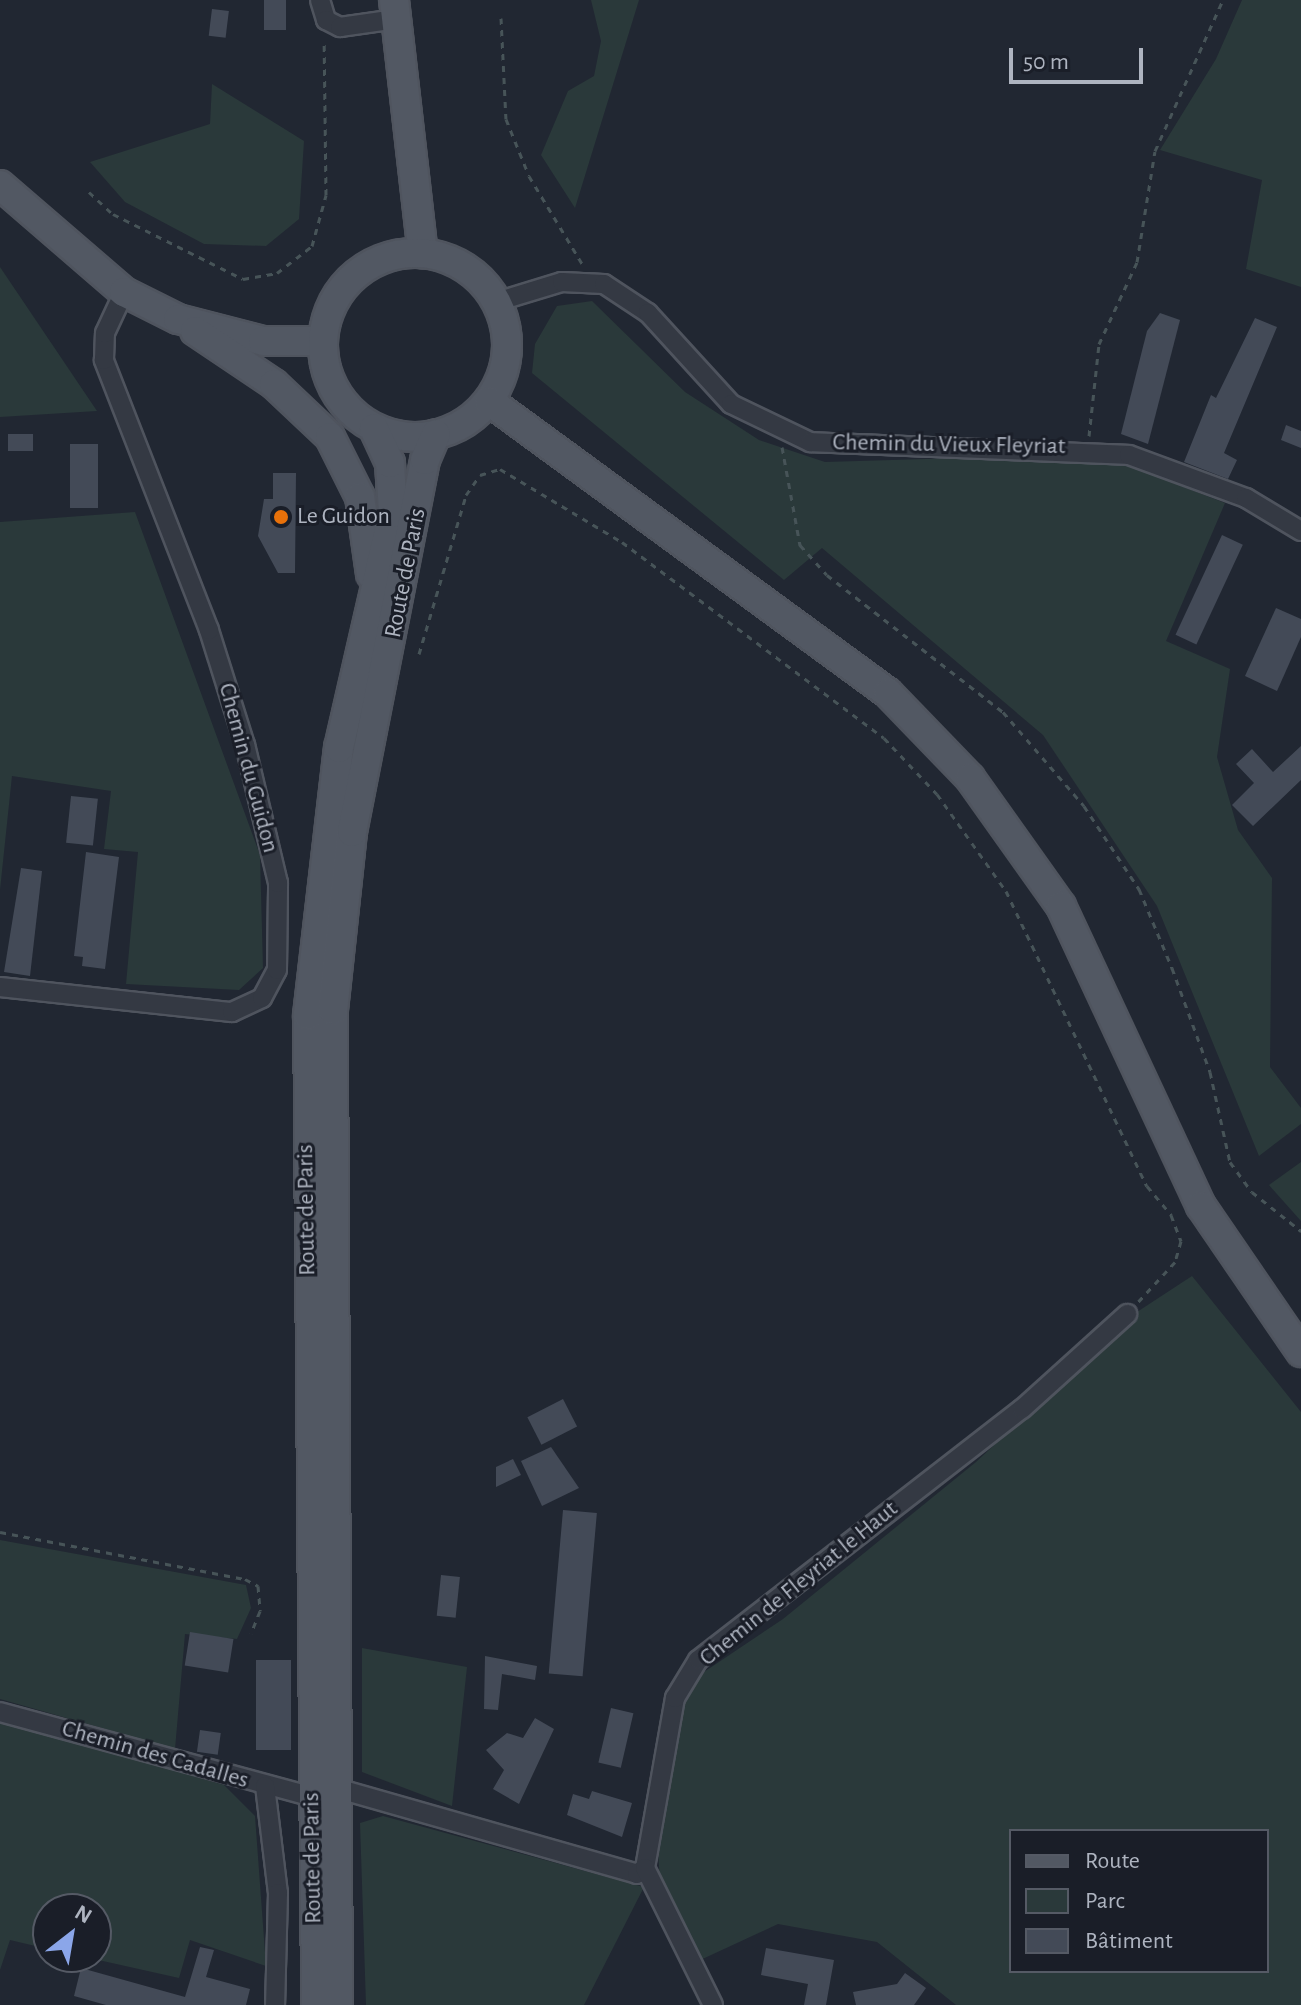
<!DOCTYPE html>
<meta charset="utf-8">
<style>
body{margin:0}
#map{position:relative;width:1301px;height:2005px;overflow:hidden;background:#212732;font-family:"Alegreya Sans",sans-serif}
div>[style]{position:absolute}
.green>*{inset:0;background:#2a393a}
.building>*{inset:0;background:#434a57;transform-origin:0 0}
.path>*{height:3px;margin-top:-1.5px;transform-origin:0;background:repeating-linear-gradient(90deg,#475458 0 6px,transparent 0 12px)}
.roads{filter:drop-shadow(2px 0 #4f545e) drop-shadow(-2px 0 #4f545e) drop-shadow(0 2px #4f545e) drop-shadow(0 -2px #4f545e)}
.minor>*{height:18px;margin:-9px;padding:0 9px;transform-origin:9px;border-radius:9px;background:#343943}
.primary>*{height:28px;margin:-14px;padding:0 14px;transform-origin:14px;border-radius:14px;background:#525863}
.primary>.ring{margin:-14px;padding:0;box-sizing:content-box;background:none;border:28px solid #525863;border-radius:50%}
.dots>*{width:22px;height:22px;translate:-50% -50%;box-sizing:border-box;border:4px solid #1a1e28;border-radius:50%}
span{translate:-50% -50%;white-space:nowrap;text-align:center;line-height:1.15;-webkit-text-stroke:6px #1a1e28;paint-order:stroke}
.street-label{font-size:24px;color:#aeb4c0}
.poi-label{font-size:24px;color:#aeb4c0}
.left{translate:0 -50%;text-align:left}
.legend{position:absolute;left:1009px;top:1829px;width:260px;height:144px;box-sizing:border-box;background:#1a1e28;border:2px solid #555a65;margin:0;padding:10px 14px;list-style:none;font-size:24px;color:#aeb4c0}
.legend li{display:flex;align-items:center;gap:16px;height:40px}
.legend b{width:40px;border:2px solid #555a65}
.north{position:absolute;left:32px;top:1893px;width:80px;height:80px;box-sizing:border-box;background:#1a1e28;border:2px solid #555a65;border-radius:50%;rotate:31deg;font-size:22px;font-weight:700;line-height:32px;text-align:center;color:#aeb4c0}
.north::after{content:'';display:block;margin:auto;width:28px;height:36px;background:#8ba6e9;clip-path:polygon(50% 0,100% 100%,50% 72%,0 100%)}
.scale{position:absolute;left:1009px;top:48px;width:134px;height:36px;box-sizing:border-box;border:4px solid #aeb4c0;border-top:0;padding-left:10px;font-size:24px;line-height:28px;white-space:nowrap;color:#aeb4c0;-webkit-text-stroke:6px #1a1e28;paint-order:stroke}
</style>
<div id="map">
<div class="green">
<i style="clip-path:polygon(591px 0,639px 0,575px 208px,541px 155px,568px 91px,594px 76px,601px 41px)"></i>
<i style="clip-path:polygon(1242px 0,1301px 0,1301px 287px,1246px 269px,1262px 180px,1160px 150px,1216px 59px)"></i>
<i style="clip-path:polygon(212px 84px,304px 141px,299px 219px,266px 246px,204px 244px,125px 202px,90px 162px,210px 124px)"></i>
<i style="clip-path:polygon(0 267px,97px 411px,0 417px)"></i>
<i style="clip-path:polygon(592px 301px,685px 392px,759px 440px,825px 462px,1057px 455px,1122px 463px,1225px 503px,1166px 641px,1230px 669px,1217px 757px,1238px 830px,1272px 878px,1270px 1067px,1301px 1108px,1301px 1124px,1259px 1156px,1157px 906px,1043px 735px,822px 548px,784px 580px,532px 373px,535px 344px,557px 306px)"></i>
<i style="clip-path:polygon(135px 512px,260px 855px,263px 968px,239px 990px,126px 984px,138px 852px,104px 849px,111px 791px,12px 776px,0 890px,0 522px)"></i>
<i style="clip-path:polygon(1301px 1162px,1301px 1221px,1269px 1185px)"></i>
<i style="clip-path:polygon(evenodd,1192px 1276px,1301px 1412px,1301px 2005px,956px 2005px,877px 1942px,778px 1924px,696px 1962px,660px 1883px,657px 1833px,681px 1710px,701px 1674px,783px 1619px,976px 1462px,1137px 1312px,1192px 1276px,1011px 1831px,1267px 1831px,1267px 1971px,1011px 1971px,1011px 1831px)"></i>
<i style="clip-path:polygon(0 1540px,246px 1585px,251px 1608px,237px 1639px,185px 1634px,175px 1749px,0 1699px)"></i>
<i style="clip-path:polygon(362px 1648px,467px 1667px,452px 1806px,362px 1772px)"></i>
<i style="clip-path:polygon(0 1720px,224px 1785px,255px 1816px,266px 1966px,190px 1940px,179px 1978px,85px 1957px,96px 1957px,96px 1909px,48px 1909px,48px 1949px,10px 1940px,0 1970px)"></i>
<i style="clip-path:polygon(383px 1816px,644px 1887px,584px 2005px,366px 2005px,360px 1823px)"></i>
</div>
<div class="building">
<i style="left:264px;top:0;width:22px;height:30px"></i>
<i style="left:212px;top:9px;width:17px;height:27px;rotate:7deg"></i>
<i style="clip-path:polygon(1160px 313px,1180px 320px,1148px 444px,1121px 434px,1147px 331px)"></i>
<i style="clip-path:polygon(1255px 318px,1277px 327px,1224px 453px,1237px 460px,1228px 479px,1184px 462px,1211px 395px,1216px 398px)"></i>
<i style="clip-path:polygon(1286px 425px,1301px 431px,1301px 448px,1281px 440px)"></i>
<i style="left:8px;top:434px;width:25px;height:17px"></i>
<i style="left:70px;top:444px;width:28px;height:64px"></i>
<i style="clip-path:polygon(273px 473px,296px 473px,295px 573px,278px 573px,258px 536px,264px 499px,273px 499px)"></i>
<i style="left:1222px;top:535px;width:23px;height:110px;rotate:25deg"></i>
<i style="clip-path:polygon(1276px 608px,1301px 619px,1301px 637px,1277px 691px,1245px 676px)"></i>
<i style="clip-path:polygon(1301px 746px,1301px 780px,1253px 826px,1232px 805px,1254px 783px,1236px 764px,1252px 749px,1273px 772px)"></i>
<i style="left:71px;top:796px;width:27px;height:47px;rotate:6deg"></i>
<i style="clip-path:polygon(86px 852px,119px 857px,105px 969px,82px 966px,83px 957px,74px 956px)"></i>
<i style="clip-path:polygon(21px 868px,42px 871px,30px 976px,4px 972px)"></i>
<i style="left:563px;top:1399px;width:31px;height:40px;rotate:63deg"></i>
<i style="clip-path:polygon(551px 1447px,579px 1488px,542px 1506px,521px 1461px)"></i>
<i style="clip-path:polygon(513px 1459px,521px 1475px,496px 1487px,496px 1467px)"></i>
<i style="left:563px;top:1510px;width:34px;height:164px;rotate:5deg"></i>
<i style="left:441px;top:1575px;width:19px;height:41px;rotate:6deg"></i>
<i style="left:190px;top:1632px;width:44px;height:34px;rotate:9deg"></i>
<i style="clip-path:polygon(485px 1656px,537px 1666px,535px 1680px,502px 1674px,498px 1710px,484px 1709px)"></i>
<i style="left:256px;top:1660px;width:35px;height:90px"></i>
<i style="left:611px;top:1708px;width:23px;height:56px;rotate:13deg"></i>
<i style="clip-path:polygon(535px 1718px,554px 1729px,519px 1804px,493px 1789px,504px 1770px,486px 1750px,507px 1733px,523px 1738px)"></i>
<i style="left:200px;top:1730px;width:21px;height:22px;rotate:8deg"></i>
<i style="clip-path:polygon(592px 1791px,632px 1803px,622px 1837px,567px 1815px,573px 1794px,589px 1799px)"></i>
<i style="clip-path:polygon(200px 1947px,214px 1950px,206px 1977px,250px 1989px,246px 2005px,106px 2005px,74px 1996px,81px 1968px,185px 1997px)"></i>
<i style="clip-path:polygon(766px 1948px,834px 1960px,826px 2005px,804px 2005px,808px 1984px,761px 1975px)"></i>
<i style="clip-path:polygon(905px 1973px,926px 1988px,914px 2005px,856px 2005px,853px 1992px,897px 1984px)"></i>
</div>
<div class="path">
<i style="left:501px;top:18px;width:101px;rotate:87.2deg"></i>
<i style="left:506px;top:119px;width:61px;rotate:68deg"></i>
<i style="left:529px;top:176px;width:104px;rotate:58.8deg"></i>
<i style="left:89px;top:192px;width:33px;rotate:43deg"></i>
<i style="left:113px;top:214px;width:145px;rotate:26.6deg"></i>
<i style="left:243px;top:279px;width:35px;rotate:-10deg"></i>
<i style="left:277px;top:273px;width:44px;rotate:-37.6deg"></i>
<i style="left:312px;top:246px;width:53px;rotate:-74.6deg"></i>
<i style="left:326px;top:195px;width:155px;rotate:-90.7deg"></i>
<i style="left:1089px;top:436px;width:93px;rotate:-83.8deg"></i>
<i style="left:1099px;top:344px;width:90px;rotate:-65.1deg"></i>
<i style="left:1137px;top:262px;width:112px;rotate:-80.8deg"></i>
<i style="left:1155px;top:151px;width:166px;rotate:-65.8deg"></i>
<i style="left:782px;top:447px;width:100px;rotate:79.6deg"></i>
<i style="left:800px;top:545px;width:40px;rotate:48deg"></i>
<i style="left:827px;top:575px;width:223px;rotate:37.9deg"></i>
<i style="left:1003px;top:712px;width:124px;rotate:49.2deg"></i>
<i style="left:1084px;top:806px;width:100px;rotate:56.5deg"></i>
<i style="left:1139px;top:889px;width:86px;rotate:67.3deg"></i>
<i style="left:1172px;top:968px;width:111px;rotate:69.9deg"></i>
<i style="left:1210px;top:1072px;width:92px;rotate:77.5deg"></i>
<i style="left:1230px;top:1162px;width:37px;rotate:54deg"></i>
<i style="left:1252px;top:1192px;width:63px;rotate:38.5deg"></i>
<i style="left:419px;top:654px;width:166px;rotate:-73.5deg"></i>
<i style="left:466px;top:495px;width:24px;rotate:-55deg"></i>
<i style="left:480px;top:475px;width:21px;rotate:-17deg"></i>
<i style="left:500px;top:469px;width:142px;rotate:30.9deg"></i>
<i style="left:622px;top:542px;width:327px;rotate:36.8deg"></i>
<i style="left:884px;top:738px;width:77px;rotate:46.6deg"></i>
<i style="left:937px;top:794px;width:119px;rotate:54.6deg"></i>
<i style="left:1006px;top:891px;width:327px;rotate:64.5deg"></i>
<i style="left:1147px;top:1186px;width:38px;rotate:50deg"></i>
<i style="left:1171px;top:1215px;width:28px;rotate:69deg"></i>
<i style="left:1181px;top:1241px;width:22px;rotate:106deg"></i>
<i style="left:1175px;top:1262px;width:54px;rotate:132.8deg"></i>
<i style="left:0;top:1532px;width:249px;rotate:10.9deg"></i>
<i style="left:245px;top:1579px;width:15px;rotate:28deg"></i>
<i style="left:258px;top:1586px;width:25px;rotate:85deg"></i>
<i style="left:260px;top:1611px;width:24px;rotate:112deg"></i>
</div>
<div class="roads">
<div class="minor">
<i style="left:320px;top:0;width:21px;rotate:73deg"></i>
<i style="left:326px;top:20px;width:16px;rotate:27deg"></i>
<i style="left:340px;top:27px;width:57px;rotate:-8.1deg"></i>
<i style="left:496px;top:302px;width:69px;rotate:-16.9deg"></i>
<i style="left:562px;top:282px;width:42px;rotate:2.7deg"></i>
<i style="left:604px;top:284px;width:53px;rotate:33.4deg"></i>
<i style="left:648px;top:313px;width:123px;rotate:47.6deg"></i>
<i style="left:731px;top:404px;width:88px;rotate:25.7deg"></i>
<i style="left:810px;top:442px;width:319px;rotate:2.3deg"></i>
<i style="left:1129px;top:455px;width:125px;rotate:20.2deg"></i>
<i style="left:1246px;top:498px;width:64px;rotate:31deg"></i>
<i style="left:0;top:987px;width:233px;rotate:6.2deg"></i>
<i style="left:232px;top:1012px;width:33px;rotate:-25deg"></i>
<i style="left:262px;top:998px;width:32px;rotate:-62deg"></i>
<i style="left:277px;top:970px;width:87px;rotate:-89.3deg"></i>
<i style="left:278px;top:883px;width:142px;rotate:-103.4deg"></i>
<i style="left:245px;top:745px;width:121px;rotate:-107.4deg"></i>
<i style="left:209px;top:630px;width:290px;rotate:-111.3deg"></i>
<i style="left:104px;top:360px;width:27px;rotate:-88deg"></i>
<i style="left:105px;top:333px;width:45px;rotate:-65.1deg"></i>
<i style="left:0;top:1712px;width:323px;rotate:15.2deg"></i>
<i style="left:265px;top:1786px;width:108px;rotate:83.1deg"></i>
<i style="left:278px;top:1893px;width:112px;rotate:91.5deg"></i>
<i style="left:336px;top:1788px;width:313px;rotate:15.9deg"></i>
<i style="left:637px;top:1874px;width:10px;rotate:-37deg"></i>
<i style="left:645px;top:1868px;width:173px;rotate:-80deg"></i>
<i style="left:675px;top:1698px;width:44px;rotate:-58.8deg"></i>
<i style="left:698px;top:1660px;width:410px;rotate:-37.8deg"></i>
<i style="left:1022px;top:1409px;width:142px;rotate:-42.1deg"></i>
<i style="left:645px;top:1868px;width:153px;rotate:63.6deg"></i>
</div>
<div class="primary">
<i style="left:394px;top:0;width:255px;rotate:83.5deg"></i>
<i style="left:0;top:185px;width:164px;rotate:40.8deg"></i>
<i style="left:124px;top:292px;width:60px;rotate:26.6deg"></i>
<i style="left:178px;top:319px;width:88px;rotate:14.5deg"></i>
<i style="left:263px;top:341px;width:60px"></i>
<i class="ring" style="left:323px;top:253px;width:156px;height:156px"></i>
<i style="left:195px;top:331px;width:95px;rotate:33.9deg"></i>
<i style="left:274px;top:384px;width:77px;rotate:43.4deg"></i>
<i style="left:330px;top:437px;width:67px;rotate:63.4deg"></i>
<i style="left:360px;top:497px;width:78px;rotate:81.9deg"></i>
<i style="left:489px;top:401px;width:494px;rotate:36.2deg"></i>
<i style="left:888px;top:693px;width:118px;rotate:46deg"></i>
<i style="left:970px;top:778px;width:157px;rotate:54.6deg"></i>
<i style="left:1061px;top:906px;width:331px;rotate:65deg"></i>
<i style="left:1201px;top:1206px;width:177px;rotate:55.6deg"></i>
<i style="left:316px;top:2005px;width:990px;rotate:-90.46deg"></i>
<i style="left:308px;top:1015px;width:269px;rotate:-83.4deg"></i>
<i style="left:339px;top:748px;width:241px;rotate:-77.1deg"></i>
<i style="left:393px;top:513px;width:50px;rotate:-93.4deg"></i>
<i style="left:390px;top:463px;width:38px;rotate:-115deg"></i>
<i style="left:338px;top:2005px;width:995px;rotate:-90.29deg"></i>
<i style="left:333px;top:1010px;width:179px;rotate:-83.9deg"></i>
<i style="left:352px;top:832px;width:379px;rotate:-78.9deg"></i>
<i style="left:425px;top:460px;width:28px;rotate:-67deg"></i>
</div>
</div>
<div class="dots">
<i style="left:281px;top:517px;background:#e8710a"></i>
</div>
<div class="street-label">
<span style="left:949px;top:445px;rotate:1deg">Chemin du Vieux Fleyriat</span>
<span style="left:406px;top:573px;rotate:-79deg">Route de Paris</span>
<span style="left:248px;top:768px;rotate:75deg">Chemin du Guidon</span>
<span style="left:307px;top:1210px;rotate:-91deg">Route de Paris</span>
<span style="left:799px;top:1584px;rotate:-39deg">Chemin de Fleyriat le Haut</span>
<span style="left:155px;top:1755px;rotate:16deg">Chemin des Cadalles</span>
<span style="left:313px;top:1858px;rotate:-91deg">Route de Paris</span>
</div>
<div class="poi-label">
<span class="left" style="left:297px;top:517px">Le Guidon</span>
</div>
<ul class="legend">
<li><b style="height:10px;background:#525863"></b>Route</li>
<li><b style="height:22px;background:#2a393a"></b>Parc</li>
<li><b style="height:22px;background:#434a57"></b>Bâtiment</li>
</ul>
<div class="north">N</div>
<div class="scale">50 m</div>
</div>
